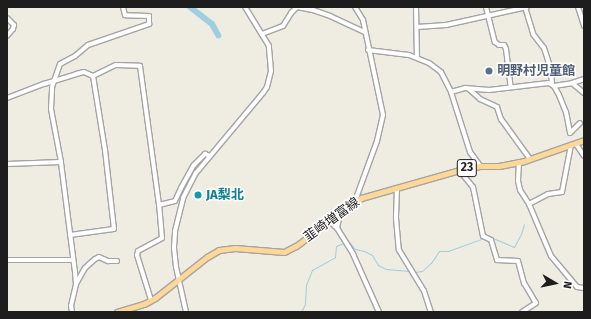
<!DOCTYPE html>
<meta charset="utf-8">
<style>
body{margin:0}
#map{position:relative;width:591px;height:319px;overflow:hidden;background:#efece2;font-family:"Fira Sans","Noto Sans JP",sans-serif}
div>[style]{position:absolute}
.stream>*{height:1px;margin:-0.5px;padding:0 0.5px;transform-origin:0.5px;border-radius:0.5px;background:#9fcee0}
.river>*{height:6px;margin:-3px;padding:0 3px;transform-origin:3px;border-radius:3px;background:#9fcee0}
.roads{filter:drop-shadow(1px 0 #a4a4a4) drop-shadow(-1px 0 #a4a4a4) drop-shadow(0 1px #a4a4a4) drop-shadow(0 -1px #a4a4a4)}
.minor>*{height:4px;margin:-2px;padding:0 2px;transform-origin:2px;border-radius:2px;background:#fff}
.major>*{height:5px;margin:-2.5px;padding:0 2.5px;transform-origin:2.5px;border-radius:2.5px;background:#ffd897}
.dots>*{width:11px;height:11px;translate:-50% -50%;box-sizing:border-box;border:2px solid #fff;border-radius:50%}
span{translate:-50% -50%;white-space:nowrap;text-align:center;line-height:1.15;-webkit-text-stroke:3px #fff;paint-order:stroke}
.shield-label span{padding:1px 3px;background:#fff;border:1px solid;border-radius:3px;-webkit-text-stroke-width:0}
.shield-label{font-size:12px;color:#1d1d1d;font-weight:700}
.service-label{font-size:13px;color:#4e5e75;font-weight:700}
.left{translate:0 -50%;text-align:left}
.culture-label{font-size:13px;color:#0d838f;font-weight:700}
.street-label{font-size:13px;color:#1d1d1d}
.frame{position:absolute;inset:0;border:8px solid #1d1d1d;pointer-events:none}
.north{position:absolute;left:535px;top:263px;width:40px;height:40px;-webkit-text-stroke:3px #fff;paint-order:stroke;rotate:99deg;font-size:11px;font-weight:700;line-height:16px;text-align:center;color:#1d1d1d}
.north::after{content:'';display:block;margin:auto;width:14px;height:18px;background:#1d1d1d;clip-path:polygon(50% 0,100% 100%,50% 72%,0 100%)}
</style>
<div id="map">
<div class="stream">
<i style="left:488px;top:236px;width:28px;rotate:23deg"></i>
<i style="left:514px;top:247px;width:15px;rotate:-62deg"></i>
<i style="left:521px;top:234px;width:10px;rotate:-73deg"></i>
<i style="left:347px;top:242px;width:2px"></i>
<i style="left:349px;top:242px;width:9px;rotate:49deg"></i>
<i style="left:355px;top:249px;width:9px;rotate:13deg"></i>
<i style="left:364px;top:251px;width:9px;rotate:27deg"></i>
<i style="left:372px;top:255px;width:12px;rotate:59deg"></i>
<i style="left:378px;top:265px;width:9px;rotate:27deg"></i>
<i style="left:386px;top:269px;width:24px;rotate:5deg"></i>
<i style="left:415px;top:272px;width:7px;rotate:-8deg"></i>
<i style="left:422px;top:271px;width:12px;rotate:-42deg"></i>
<i style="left:431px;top:263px;width:14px;rotate:-56deg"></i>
<i style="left:439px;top:251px;width:9px"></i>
<i style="left:448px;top:251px;width:37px;rotate:-20deg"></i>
<i style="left:301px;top:312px;width:9px;rotate:-63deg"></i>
<i style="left:305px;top:304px;width:19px;rotate:-87deg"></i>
<i style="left:306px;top:285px;width:16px;rotate:-68deg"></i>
<i style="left:312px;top:270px;width:26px;rotate:-29deg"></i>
<i style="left:335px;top:257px;width:11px;rotate:-85deg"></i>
<i style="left:336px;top:246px;width:9px;rotate:-21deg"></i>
</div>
<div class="river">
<i style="left:190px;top:7px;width:28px;rotate:38deg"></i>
<i style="left:212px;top:24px;width:13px;rotate:61deg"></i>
</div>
<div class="roads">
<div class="minor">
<i style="left:297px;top:7px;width:16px;rotate:11deg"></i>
<i style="left:313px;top:10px;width:18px;rotate:19deg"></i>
<i style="left:330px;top:16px;width:38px;rotate:25deg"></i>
<i style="left:355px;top:7px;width:15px;rotate:58deg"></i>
<i style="left:363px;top:20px;width:97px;rotate:78.1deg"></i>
<i style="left:383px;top:115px;width:27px;rotate:103deg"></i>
<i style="left:377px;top:141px;width:64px;rotate:110.1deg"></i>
<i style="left:416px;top:7px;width:50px;rotate:88.9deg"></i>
<i style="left:486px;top:7px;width:36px;rotate:76deg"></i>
<i style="left:495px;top:42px;width:5px;rotate:37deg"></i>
<i style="left:499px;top:45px;width:5px"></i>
<i style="left:504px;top:45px;width:4px;rotate:63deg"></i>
<i style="left:506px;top:49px;width:38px;rotate:83deg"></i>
<i style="left:525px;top:7px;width:28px;rotate:73deg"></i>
<i style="left:533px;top:34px;width:18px;rotate:52deg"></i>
<i style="left:544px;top:48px;width:19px;rotate:72deg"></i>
<i style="left:550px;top:66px;width:17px;rotate:83deg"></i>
<i style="left:578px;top:7px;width:20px;rotate:72deg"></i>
<i style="left:7px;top:18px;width:10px;rotate:45deg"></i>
<i style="left:14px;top:25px;width:4px;rotate:104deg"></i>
<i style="left:13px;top:29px;width:9px;rotate:131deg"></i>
<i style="left:417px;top:27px;width:29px;rotate:-4deg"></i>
<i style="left:446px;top:25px;width:83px;rotate:-12.5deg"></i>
<i style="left:262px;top:34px;width:22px;rotate:-21deg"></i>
<i style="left:283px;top:26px;width:15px;rotate:-58deg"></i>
<i style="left:291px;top:13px;width:8px;rotate:-45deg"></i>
<i style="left:368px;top:50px;width:41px;rotate:7deg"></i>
<i style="left:409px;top:55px;width:22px;rotate:22deg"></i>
<i style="left:429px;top:63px;width:15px;rotate:37deg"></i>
<i style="left:441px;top:72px;width:22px;rotate:63deg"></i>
<i style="left:451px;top:92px;width:63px;rotate:72.4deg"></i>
<i style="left:470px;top:152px;width:17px;rotate:54deg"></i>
<i style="left:572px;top:83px;width:13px;rotate:-18deg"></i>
<i style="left:554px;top:86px;width:18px;rotate:-9deg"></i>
<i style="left:572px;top:83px;width:16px;rotate:40deg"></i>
<i style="left:469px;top:89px;width:15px;rotate:42deg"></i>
<i style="left:480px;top:99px;width:19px;rotate:25deg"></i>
<i style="left:497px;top:107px;width:13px;rotate:72deg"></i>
<i style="left:501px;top:119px;width:49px;rotate:54.1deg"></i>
<i style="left:451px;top:92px;width:15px;rotate:-16deg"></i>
<i style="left:465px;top:88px;width:24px;rotate:5deg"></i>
<i style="left:489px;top:90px;width:60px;rotate:-6.7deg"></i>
<i style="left:549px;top:83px;width:6px;rotate:31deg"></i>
<i style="left:554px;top:86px;width:10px;rotate:61deg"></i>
<i style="left:559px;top:95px;width:18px;rotate:68deg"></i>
<i style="left:566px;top:112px;width:21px;rotate:79deg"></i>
<i style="left:570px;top:133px;width:14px;rotate:-45deg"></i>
<i style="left:7px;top:98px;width:40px;rotate:-21deg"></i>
<i style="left:44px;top:84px;width:34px;rotate:-17deg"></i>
<i style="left:76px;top:74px;width:8px;rotate:-14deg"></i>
<i style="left:84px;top:72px;width:10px;rotate:24deg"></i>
<i style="left:93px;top:76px;width:25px;rotate:-26deg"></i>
<i style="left:116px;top:65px;width:24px;rotate:2deg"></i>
<i style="left:140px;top:66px;width:140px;rotate:82.2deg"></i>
<i style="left:159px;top:205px;width:16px;rotate:-14deg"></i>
<i style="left:175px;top:201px;width:14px;rotate:-65deg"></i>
<i style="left:181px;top:188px;width:26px;rotate:-61deg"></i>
<i style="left:194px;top:165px;width:16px;rotate:-45deg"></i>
<i style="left:205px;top:154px;width:5px;rotate:22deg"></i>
<i style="left:576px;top:144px;width:14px;rotate:56deg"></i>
<i style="left:519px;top:162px;width:19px;rotate:93deg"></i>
<i style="left:518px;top:181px;width:9px;rotate:77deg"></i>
<i style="left:520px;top:190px;width:17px;rotate:57deg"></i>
<i style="left:529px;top:204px;width:56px;rotate:67.1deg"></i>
<i style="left:551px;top:256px;width:40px;rotate:50deg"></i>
<i style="left:577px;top:287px;width:7px;rotate:8deg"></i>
<i style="left:7px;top:164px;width:54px;rotate:-2.1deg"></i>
<i style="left:459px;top:170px;width:22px;rotate:51deg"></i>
<i style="left:473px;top:187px;width:50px;rotate:78.5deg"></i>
<i style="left:483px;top:236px;width:9px;rotate:27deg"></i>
<i style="left:491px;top:240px;width:21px;rotate:73deg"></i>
<i style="left:497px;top:260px;width:21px;rotate:3deg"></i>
<i style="left:518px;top:261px;width:23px;rotate:75deg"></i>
<i style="left:524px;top:283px;width:23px;rotate:59deg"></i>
<i style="left:536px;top:303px;width:17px;rotate:147deg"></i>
<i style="left:397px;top:188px;width:30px;rotate:92deg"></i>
<i style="left:396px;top:218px;width:32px;rotate:85deg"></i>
<i style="left:399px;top:250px;width:48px;rotate:58.6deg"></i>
<i style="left:424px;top:291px;width:22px;rotate:72deg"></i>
<i style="left:529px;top:204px;width:21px;rotate:-28deg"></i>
<i style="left:548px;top:194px;width:14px;rotate:-8deg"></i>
<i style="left:562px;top:192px;width:48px;rotate:-79.2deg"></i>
<i style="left:329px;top:221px;width:11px;rotate:41deg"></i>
<i style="left:337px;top:228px;width:31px;rotate:58deg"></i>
<i style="left:353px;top:254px;width:64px;rotate:65.9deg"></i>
<i style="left:337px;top:228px;width:14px;rotate:-78deg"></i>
<i style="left:70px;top:235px;width:44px;rotate:-7.8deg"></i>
<i style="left:114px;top:229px;width:80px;rotate:-96.5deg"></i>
<i style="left:105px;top:150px;width:75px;rotate:-99.2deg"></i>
<i style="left:7px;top:260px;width:66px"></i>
<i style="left:76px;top:284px;width:18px;rotate:-61deg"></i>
<i style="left:85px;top:268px;width:13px;rotate:-42deg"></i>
<i style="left:95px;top:259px;width:4px;rotate:-27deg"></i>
<i style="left:99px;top:257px;width:10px;rotate:24deg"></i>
<i style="left:108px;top:261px;width:9px"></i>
<i style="left:151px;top:300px;width:47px;rotate:-107.3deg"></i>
<i style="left:137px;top:255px;width:4px;rotate:-76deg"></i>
<i style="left:138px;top:251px;width:27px;rotate:-28deg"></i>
<i style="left:162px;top:238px;width:33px;rotate:-95deg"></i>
<i style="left:72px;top:312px;width:6px;rotate:-99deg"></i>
<i style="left:71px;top:306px;width:23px;rotate:-77deg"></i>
<i style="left:76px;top:284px;width:12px;rotate:-95deg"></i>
<i style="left:75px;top:272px;width:111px;rotate:-97.3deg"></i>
<i style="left:61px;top:162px;width:54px;rotate:-100.7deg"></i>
<i style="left:51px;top:109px;width:22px;rotate:-87deg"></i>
<i style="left:52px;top:87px;width:24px;rotate:-71deg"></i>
<i style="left:60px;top:64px;width:17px;rotate:-28deg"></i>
<i style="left:75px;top:56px;width:17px;rotate:-40deg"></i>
<i style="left:88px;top:45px;width:65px;rotate:-19deg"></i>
<i style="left:149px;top:24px;width:8px;rotate:-90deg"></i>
<i style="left:149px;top:16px;width:24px;rotate:-178deg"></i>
<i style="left:125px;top:15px;width:8px;rotate:-104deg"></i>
<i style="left:186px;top:312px;width:46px;rotate:-102.5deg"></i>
<i style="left:176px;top:267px;width:20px;rotate:-96deg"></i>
<i style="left:174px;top:247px;width:16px;rotate:-86deg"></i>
<i style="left:175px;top:231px;width:34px;rotate:-76deg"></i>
<i style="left:183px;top:198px;width:28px;rotate:-63deg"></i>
<i style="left:196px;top:173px;width:104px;rotate:-50.1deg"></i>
<i style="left:263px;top:93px;width:7px;rotate:-56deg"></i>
<i style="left:267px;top:87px;width:16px;rotate:-76deg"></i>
<i style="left:271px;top:71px;width:25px;rotate:-95deg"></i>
<i style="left:269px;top:46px;width:46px;rotate:-121.6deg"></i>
</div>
<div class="major">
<i style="left:117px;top:312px;width:28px;rotate:-17deg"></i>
<i style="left:144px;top:304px;width:13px;rotate:-29deg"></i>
<i style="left:155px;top:298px;width:66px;rotate:-38.3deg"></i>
<i style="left:207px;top:257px;width:14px;rotate:-30deg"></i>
<i style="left:219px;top:250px;width:16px;rotate:-7deg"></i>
<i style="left:235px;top:248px;width:49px;rotate:4.7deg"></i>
<i style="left:284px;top:252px;width:13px;rotate:-27deg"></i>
<i style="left:296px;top:246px;width:81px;rotate:-36.4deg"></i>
<i style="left:361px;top:198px;width:102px;rotate:-15.9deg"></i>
<i style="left:459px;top:170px;width:21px;rotate:-11deg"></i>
<i style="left:480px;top:166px;width:19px"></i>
<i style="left:499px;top:166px;width:25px;rotate:-11deg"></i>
<i style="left:524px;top:161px;width:64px;rotate:-19.3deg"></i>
</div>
</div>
<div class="dots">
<i style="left:489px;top:71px;background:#5c6f8a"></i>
<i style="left:198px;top:195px;background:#0f9aa8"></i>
</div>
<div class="shield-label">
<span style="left:467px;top:168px">23</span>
</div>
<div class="service-label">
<span class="left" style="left:497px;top:71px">明野村児童館</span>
</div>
<div class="culture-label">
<span class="left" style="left:206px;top:195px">JA梨北</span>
</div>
<div class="street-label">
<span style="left:332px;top:220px;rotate:-36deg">韮崎増富線</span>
</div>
<div class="frame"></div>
<div class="north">N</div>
</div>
